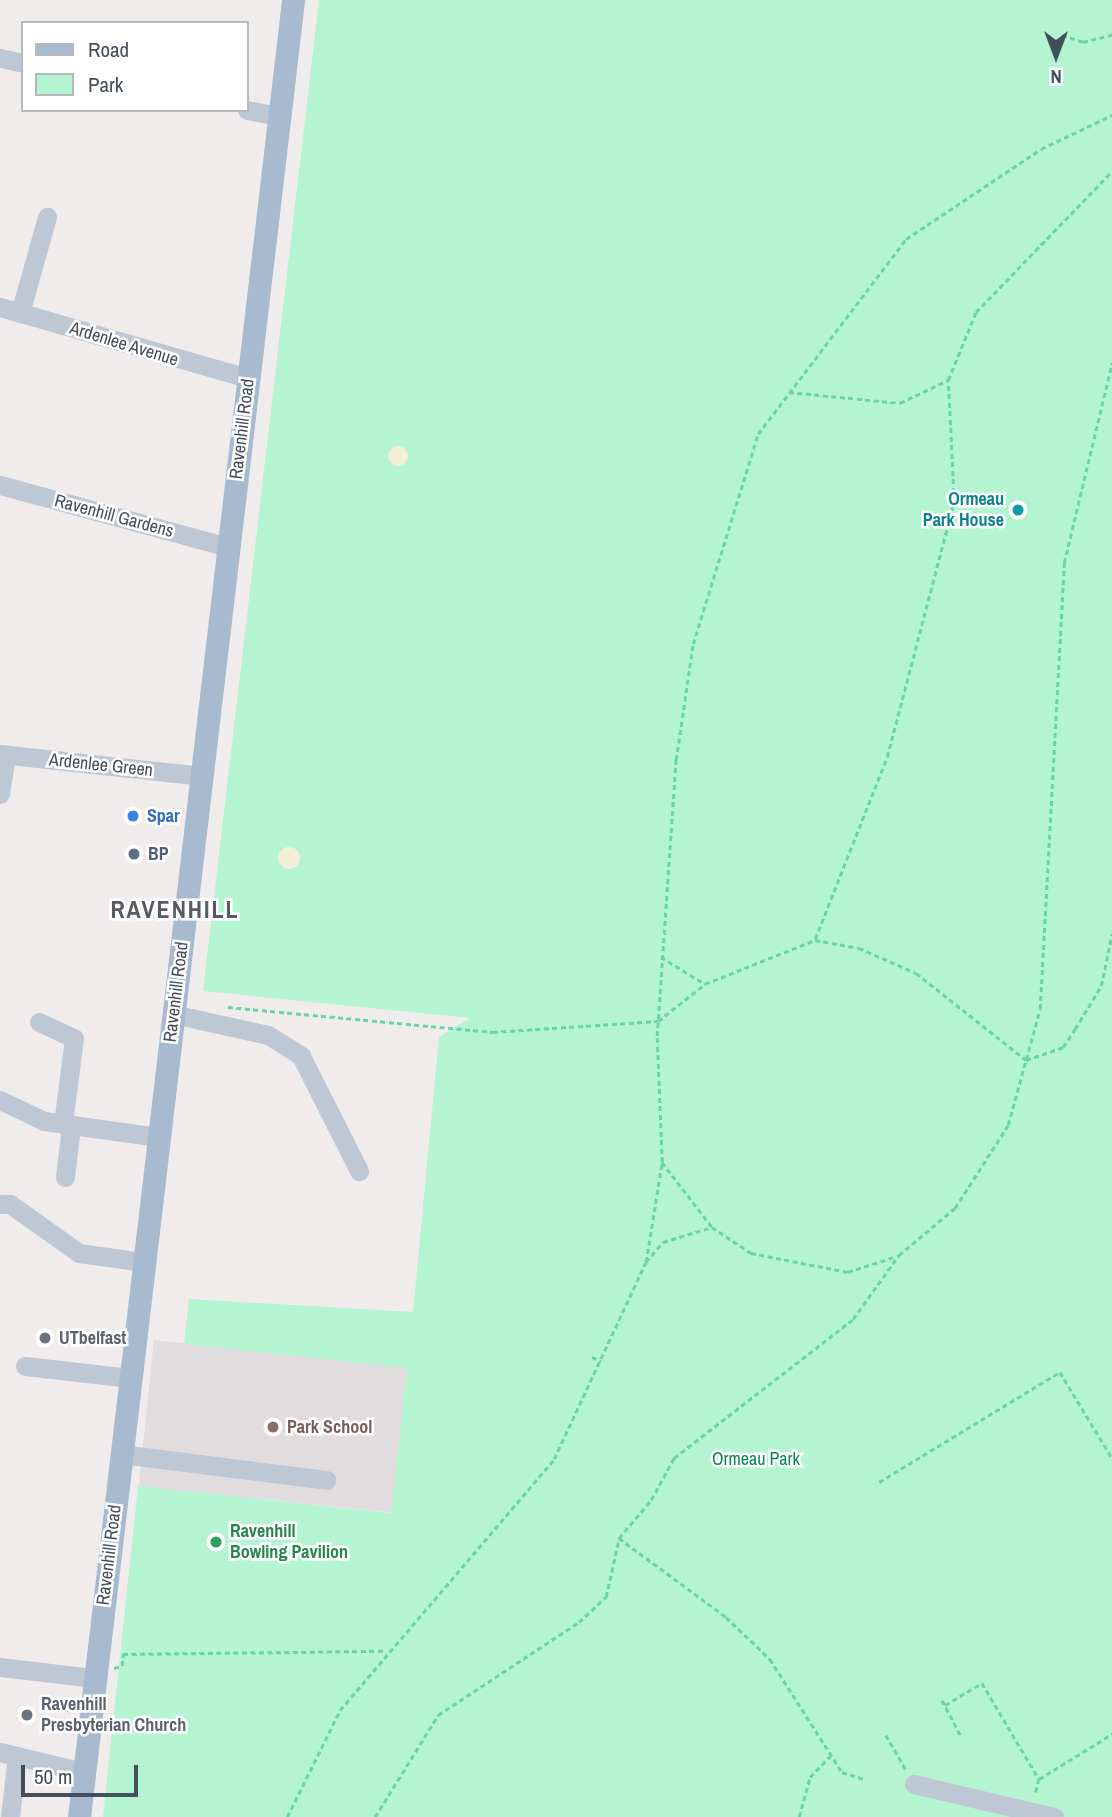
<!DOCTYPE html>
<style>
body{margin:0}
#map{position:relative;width:1112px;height:1817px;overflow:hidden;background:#f0ecec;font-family:"Archivo Narrow",sans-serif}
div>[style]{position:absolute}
.education>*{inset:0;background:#e1ddde;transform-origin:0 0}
.green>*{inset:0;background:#b4f4d0}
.sand>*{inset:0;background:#f4edda}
.round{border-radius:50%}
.path>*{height:2.5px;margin-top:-1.25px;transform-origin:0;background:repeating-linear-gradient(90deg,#68d5a6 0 5px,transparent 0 8.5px)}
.minor>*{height:19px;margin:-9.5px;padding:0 9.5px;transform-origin:9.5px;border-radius:9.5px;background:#bec8d4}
.major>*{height:23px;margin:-11.5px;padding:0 11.5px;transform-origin:11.5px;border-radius:11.5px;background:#a8bacf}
.dots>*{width:19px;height:19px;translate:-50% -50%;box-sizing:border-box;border:4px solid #fff;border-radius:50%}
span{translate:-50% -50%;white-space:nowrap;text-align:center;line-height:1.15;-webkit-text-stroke:5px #fff;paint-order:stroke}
.street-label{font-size:18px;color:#434f5c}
.culture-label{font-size:18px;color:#0d838f;font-weight:700}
.right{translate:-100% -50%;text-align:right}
.shop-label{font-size:18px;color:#366cbe;font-weight:700}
.left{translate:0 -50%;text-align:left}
.service-label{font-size:18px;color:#4e5e75;font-weight:700}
.worship-label{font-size:18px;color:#5b616d;font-weight:700}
.education-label{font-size:18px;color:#785e54;font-weight:700}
.park-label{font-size:18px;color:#0c854f}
.leisure-label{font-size:18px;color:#27864d;font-weight:700}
.district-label{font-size:24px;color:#585c62;font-weight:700;letter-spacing:2px}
.legend{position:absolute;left:21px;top:21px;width:228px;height:91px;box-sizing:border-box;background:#fff;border:2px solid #b4b9be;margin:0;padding:9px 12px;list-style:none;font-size:21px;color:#434f5c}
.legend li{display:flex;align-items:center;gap:14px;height:35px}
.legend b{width:35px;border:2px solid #b4b9be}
.north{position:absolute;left:1021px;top:21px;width:70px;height:70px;-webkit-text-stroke:5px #fff;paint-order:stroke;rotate:180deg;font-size:19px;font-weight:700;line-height:28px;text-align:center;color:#434f5c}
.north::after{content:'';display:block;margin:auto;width:24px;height:32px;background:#434f5c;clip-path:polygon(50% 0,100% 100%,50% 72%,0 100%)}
.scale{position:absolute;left:21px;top:1765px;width:117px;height:32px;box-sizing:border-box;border:4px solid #434f5c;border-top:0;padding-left:9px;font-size:21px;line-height:24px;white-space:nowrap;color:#434f5c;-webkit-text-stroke:5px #fff;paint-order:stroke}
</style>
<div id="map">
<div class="education">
<i style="left:154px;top:1340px;width:255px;height:147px;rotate:6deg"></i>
</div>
<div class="green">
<i style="clip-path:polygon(319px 0,1112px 0,1112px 1817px,103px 1817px,138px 1486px,391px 1513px,407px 1368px,184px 1344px,189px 1299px,413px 1312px,439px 1037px,470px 1018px,203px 991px)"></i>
</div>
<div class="sand">
<i class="round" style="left:388px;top:446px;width:20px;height:20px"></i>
<i class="round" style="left:278px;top:847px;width:22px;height:22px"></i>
</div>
<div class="path">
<i style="left:1062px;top:35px;width:22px;rotate:18deg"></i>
<i style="left:1083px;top:42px;width:30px;rotate:-14deg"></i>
<i style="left:789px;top:392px;width:112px;rotate:5.7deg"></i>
<i style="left:900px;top:403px;width:53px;rotate:-25.6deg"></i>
<i style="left:815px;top:939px;width:196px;rotate:-68.4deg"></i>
<i style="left:887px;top:757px;width:265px;rotate:-75.3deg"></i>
<i style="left:954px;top:501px;width:121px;rotate:-92.8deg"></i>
<i style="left:948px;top:380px;width:74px;rotate:-67.6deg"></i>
<i style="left:976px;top:312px;width:196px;rotate:-46deg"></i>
<i style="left:661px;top:957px;width:52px;rotate:31.5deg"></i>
<i style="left:228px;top:1007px;width:266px;rotate:5.4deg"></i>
<i style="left:493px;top:1032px;width:165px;rotate:-3.8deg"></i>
<i style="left:658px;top:1021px;width:60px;rotate:-38.2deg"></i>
<i style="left:705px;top:984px;width:118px;rotate:-21.8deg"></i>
<i style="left:815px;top:940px;width:45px;rotate:10.3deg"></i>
<i style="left:859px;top:948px;width:62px;rotate:23.7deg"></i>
<i style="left:916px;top:973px;width:140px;rotate:38.3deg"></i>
<i style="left:1026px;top:1060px;width:39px;rotate:-19deg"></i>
<i style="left:1063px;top:1047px;width:22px;rotate:-56deg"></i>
<i style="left:1075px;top:1029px;width:50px;rotate:-58.8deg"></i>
<i style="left:1101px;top:986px;width:53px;rotate:-78.1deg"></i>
<i style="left:662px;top:1162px;width:82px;rotate:52.4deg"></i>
<i style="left:712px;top:1227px;width:47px;rotate:33.7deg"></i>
<i style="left:751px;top:1253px;width:99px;rotate:11.1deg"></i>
<i style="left:848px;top:1272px;width:52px;rotate:-18.1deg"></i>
<i style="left:646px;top:1262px;width:26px;rotate:-50deg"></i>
<i style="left:663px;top:1242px;width:51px;rotate:-17deg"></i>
<i style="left:592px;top:1357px;width:10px;rotate:24deg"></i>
<i style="left:879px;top:1482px;width:212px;rotate:-31.3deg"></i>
<i style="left:1060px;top:1372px;width:100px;rotate:58.8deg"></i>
<i style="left:619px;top:1538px;width:133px;rotate:36.4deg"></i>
<i style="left:726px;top:1617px;width:61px;rotate:43.7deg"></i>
<i style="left:770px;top:1659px;width:134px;rotate:57.5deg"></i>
<i style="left:842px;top:1772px;width:22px;rotate:18deg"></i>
<i style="left:114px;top:1668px;width:8px;rotate:-14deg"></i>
<i style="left:122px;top:1666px;width:12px;rotate:-85deg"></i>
<i style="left:123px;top:1654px;width:260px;rotate:-0.7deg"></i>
<i style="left:942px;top:1700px;width:41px;rotate:62.2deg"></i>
<i style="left:945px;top:1705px;width:43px;rotate:-30.7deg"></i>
<i style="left:982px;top:1683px;width:112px;rotate:59.3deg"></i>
<i style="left:1039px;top:1779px;width:17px;rotate:103deg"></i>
<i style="left:886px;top:1735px;width:39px;rotate:60deg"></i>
<i style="left:1039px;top:1779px;width:86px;rotate:-31.7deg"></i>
<i style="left:287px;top:1817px;width:119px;rotate:-63.6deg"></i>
<i style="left:340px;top:1710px;width:330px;rotate:-49.5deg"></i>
<i style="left:554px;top:1459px;width:217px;rotate:-65deg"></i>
<i style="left:646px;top:1262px;width:101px;rotate:-80.9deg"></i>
<i style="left:662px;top:1162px;width:126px;rotate:-92.3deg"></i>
<i style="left:657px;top:1036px;width:277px;rotate:-86.1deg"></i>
<i style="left:676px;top:760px;width:117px;rotate:-81.7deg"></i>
<i style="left:693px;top:644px;width:220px;rotate:-72.8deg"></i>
<i style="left:758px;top:434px;width:245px;rotate:-52.8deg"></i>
<i style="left:906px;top:239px;width:162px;rotate:-33.7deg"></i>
<i style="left:1041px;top:149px;width:79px;rotate:-25.6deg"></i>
<i style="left:375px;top:1817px;width:120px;rotate:-58.3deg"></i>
<i style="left:438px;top:1715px;width:169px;rotate:-33.4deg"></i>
<i style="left:579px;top:1622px;width:37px;rotate:-43deg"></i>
<i style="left:606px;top:1597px;width:60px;rotate:-77.6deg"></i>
<i style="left:619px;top:1538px;width:50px;rotate:-49.9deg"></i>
<i style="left:651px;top:1500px;width:48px;rotate:-61.3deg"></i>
<i style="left:674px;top:1458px;width:227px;rotate:-37.8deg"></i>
<i style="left:853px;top:1319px;width:79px;rotate:-54.3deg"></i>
<i style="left:899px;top:1255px;width:73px;rotate:-40deg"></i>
<i style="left:955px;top:1208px;width:98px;rotate:-57.4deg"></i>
<i style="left:1008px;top:1125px;width:120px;rotate:-74.6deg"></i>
<i style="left:1040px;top:1009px;width:447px;rotate:-86.9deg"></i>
<i style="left:1064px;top:563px;width:206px;rotate:-76.5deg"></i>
<i style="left:799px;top:1817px;width:41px;rotate:-74.6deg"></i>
<i style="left:810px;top:1777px;width:29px;rotate:-46deg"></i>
</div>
<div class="minor">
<i style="left:0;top:58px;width:24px;rotate:12deg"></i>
<i style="left:247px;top:110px;width:33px;rotate:11deg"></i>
<i style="left:0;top:307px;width:258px;rotate:16deg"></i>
<i style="left:20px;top:313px;width:100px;rotate:-74.3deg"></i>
<i style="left:0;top:485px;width:236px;rotate:15.2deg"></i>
<i style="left:0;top:754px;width:202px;rotate:6.2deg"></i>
<i style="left:0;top:794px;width:39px;rotate:-81deg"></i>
<i style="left:173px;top:1014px;width:97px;rotate:12.5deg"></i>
<i style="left:268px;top:1035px;width:39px;rotate:32deg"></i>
<i style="left:301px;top:1056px;width:129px;rotate:63.2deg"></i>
<i style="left:39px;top:1022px;width:38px;rotate:25deg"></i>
<i style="left:74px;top:1038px;width:87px;rotate:97.3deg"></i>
<i style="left:0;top:1100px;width:49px;rotate:25.5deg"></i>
<i style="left:44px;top:1121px;width:115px;rotate:8deg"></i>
<i style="left:65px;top:1177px;width:51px;rotate:-83.3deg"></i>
<i style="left:0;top:1204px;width:10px"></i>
<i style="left:10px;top:1204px;width:85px;rotate:35.4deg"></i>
<i style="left:79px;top:1253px;width:66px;rotate:7.9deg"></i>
<i style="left:25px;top:1366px;width:106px;rotate:6.5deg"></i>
<i style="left:121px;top:1454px;width:207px;rotate:7.2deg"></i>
<i style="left:0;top:1667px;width:95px;rotate:6.7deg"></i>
<i style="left:0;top:1752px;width:86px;rotate:13.4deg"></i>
<i style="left:914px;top:1784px;width:144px;rotate:13.3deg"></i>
<i style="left:10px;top:1817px;width:61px;rotate:-83.5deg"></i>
</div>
<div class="major">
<i style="left:79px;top:1817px;width:1830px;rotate:-83.28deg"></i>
</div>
<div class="dots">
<i style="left:1018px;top:510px;background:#0f9aa8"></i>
<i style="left:133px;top:816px;background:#3f7fe0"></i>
<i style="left:134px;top:854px;background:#5c6f8a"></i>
<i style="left:45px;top:1338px;background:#6b7280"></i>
<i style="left:273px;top:1427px;background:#8d6e63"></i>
<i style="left:216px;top:1542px;background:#2e9e5b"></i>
<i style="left:27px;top:1715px;background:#6b7280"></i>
</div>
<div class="street-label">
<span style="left:124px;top:344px;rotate:17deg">Ardenlee Avenue</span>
<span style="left:242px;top:429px;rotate:-83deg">Ravenhill Road</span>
<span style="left:114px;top:516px;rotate:15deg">Ravenhill Gardens</span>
<span style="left:101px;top:765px;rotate:6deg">Ardenlee Green</span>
<span style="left:176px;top:992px;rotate:-83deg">Ravenhill Road</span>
<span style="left:109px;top:1555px;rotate:-83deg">Ravenhill Road</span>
</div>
<div class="culture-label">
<span class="right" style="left:1004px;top:510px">Ormeau<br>Park House</span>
</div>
<div class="shop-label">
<span class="left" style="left:147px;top:816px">Spar</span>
</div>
<div class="service-label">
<span class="left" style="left:148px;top:854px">BP</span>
</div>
<div class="worship-label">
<span class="left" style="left:59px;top:1338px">UTbelfast</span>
<span class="left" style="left:41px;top:1715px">Ravenhill<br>Presbyterian Church</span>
</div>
<div class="education-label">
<span class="left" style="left:287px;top:1427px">Park School</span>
</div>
<div class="park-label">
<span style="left:756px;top:1459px">Ormeau Park</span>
</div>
<div class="leisure-label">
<span class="left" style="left:230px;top:1542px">Ravenhill<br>Bowling Pavilion</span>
</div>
<div class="district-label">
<span style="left:175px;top:910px">RAVENHILL</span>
</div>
<ul class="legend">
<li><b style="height:9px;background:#a8bacf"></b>Road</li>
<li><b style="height:19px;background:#b4f4d0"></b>Park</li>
</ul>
<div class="north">N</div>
<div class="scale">50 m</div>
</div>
